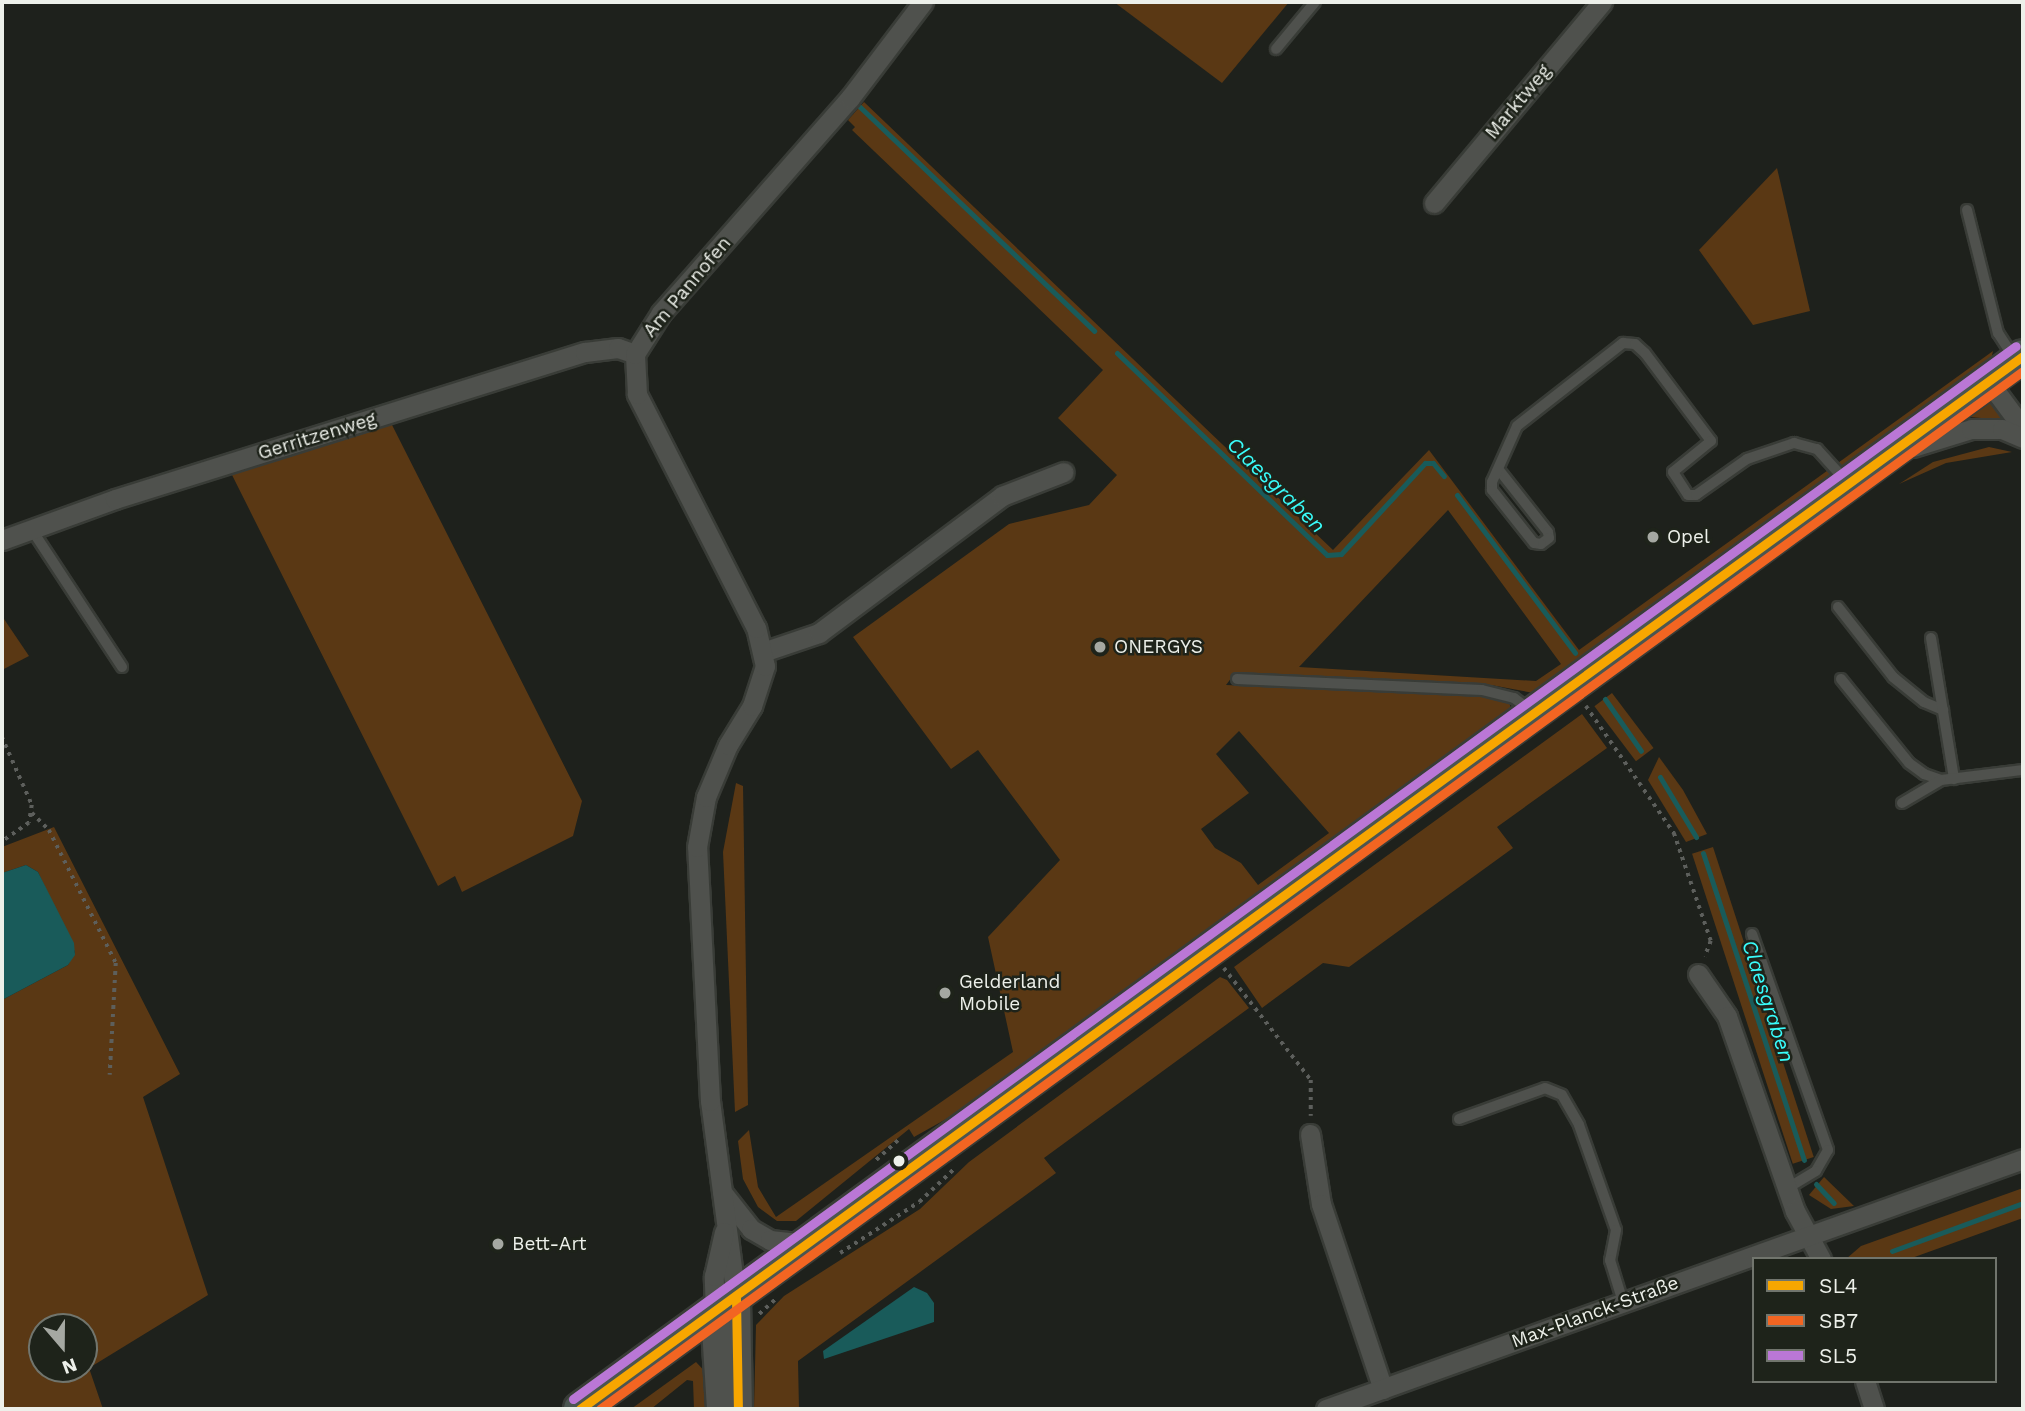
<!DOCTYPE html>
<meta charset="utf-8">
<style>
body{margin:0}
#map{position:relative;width:2025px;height:1411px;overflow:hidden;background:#1e211c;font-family:"Work Sans",sans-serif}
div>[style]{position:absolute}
.green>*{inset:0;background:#5a3814;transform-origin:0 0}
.water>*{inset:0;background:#195b5a}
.stream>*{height:5px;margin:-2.5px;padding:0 2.5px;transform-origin:2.5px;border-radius:2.5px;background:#195b5a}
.path>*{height:3.5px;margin-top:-1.75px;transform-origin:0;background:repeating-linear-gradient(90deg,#5d5f5c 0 3.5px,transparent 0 8.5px)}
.roads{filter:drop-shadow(2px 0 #393c37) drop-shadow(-2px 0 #393c37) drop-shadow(0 2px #393c37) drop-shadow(0 -2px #393c37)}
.service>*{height:10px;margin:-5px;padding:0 5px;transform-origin:5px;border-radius:5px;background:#4f514d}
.minor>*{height:19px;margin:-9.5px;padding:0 9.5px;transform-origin:9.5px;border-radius:9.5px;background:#4f514d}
.secondary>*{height:28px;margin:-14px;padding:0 14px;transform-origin:14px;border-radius:14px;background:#4f514d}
.primary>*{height:32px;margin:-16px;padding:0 16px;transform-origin:16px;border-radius:16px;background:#4b5650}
.bus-1>*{height:9px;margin:-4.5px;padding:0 4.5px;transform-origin:4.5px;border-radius:4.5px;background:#f7a600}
.bus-2>*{height:9px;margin:-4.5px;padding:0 4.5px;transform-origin:4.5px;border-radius:4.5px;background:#f26522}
.bus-3>*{height:9px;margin:-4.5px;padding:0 4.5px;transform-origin:4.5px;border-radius:4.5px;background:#ba77d6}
.dots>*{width:19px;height:19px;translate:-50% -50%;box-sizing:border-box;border:4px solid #1e231a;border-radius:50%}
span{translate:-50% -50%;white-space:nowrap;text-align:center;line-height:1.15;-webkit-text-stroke:5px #1e231a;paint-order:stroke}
.street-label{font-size:19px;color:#edf0ea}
.poi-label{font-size:19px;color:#edf0ea}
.left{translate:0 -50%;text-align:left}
.water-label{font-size:21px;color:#39fcfa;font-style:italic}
.frame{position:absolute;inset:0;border:4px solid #edf0ea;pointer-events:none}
.legend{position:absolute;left:1752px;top:1257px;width:245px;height:126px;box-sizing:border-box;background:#1e231a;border:2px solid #71756d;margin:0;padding:9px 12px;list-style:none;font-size:21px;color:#edf0ea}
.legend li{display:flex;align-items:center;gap:14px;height:35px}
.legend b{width:35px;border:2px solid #71756d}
.north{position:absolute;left:28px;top:1313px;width:70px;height:70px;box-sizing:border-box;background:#1e231a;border:2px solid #71756d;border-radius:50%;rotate:160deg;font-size:19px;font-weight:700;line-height:28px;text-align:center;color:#edf0ea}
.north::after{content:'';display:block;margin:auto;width:24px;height:32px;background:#a5a8a2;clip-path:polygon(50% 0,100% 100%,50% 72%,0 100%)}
</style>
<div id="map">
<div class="green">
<i style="clip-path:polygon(1114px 2px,1289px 2px,1222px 83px)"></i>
<i style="clip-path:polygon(evenodd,864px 102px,1333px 550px,1429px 450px,1579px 650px,1993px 351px,1991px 360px,1539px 694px,1491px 685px,1235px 673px,1226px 685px,1490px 696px,1509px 702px,1512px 712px,982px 1099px,914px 1137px,909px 1129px,796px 1221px,777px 1221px,758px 1207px,743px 1179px,738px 1141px,749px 1130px,758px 1187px,776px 1217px,1013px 1052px,988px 937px,1060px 860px,978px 750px,951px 769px,853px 637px,1009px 524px,1089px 505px,1117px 475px,1058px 418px,1103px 370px,852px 130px,855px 127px,848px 120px,864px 102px,1448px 510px,1561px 664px,1536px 681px,1299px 667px,1448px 510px,864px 102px,1239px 731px,1329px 833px,1258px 885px,1241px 863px,1215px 848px,1201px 829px,1249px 793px,1216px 754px,1239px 731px)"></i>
<i style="clip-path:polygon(1777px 168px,1810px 311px,1753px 325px,1699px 250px)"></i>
<i style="clip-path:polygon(1991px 402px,2003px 420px,1970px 417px,1986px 404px)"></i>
<i style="clip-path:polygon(390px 421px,582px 801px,573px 836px,462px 892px,455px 876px,438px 886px,230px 471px)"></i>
<i style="clip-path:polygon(1989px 447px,2012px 452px,1946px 463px,1899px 484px,1933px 462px)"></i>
<i style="clip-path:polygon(2px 616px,29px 656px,2px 670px)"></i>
<i style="left:1612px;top:693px;width:69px;height:22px;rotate:53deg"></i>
<i style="clip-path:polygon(1582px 714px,1607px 748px,1497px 827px,1513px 848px,1349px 967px,1323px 963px,1262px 1008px,1234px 967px)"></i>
<i style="clip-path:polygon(1659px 757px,1683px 790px,1707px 834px,1686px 842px,1648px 780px)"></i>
<i style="clip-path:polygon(736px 783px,743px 786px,748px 1105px,735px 1112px,723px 852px)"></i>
<i style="clip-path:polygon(evenodd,54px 827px,180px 1074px,143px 1097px,208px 1295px,89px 1368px,103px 1409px,2px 1409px,2px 1000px,68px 965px,75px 952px,38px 872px,26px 865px,2px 873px,2px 847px,54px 827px,42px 1327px,84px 1327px,84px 1369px,42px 1369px,42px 1327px)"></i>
<i style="left:1713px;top:847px;width:326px;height:22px;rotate:72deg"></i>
<i style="clip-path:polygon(1220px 977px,1227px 980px,1249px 1008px,1044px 1158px,1056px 1173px,798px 1361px,799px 1409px,754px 1409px,756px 1325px,784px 1296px,920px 1209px,969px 1162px)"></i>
<i style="clip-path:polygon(1824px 1177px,1854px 1206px,1831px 1209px,1809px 1195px)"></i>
<i style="clip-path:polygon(2023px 1188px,2023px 1218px,1909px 1259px,1846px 1259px,1861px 1246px)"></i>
<i style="clip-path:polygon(696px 1362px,711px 1378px,715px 1409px,694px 1409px,693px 1381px,687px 1380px,651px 1409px,631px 1409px)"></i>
</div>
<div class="water">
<i style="clip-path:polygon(26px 865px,38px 872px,74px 943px,75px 955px,68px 965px,2px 1000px,2px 873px)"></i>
<i style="clip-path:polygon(914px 1287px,927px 1293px,934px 1303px,934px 1322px,824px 1359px,823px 1351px)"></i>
</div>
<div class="stream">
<i style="left:860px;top:107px;width:324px;rotate:43.7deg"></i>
<i style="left:1117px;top:353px;width:291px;rotate:43.9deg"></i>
<i style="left:1327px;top:555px;width:14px;rotate:-4deg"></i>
<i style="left:1341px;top:554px;width:124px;rotate:-47.3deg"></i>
<i style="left:1425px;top:463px;width:8px"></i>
<i style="left:1433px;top:463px;width:17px;rotate:50deg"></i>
<i style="left:1457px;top:495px;width:197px;rotate:53.2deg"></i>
<i style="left:1605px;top:699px;width:63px;rotate:55.3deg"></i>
<i style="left:1660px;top:777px;width:70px;rotate:59deg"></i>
<i style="left:1703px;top:853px;width:323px;rotate:71.8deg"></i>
<i style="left:1816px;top:1184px;width:26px;rotate:47deg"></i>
<i style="left:1892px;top:1251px;width:140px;rotate:-20.1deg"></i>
</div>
<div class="path">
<i style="left:1586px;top:706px;width:155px;rotate:55.3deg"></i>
<i style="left:1674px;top:833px;width:114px;rotate:71.1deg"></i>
<i style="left:1711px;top:941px;width:17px;rotate:111deg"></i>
<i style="left:2px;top:737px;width:74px;rotate:66.2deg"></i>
<i style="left:32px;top:805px;width:18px;rotate:99deg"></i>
<i style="left:29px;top:823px;width:33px;rotate:145deg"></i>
<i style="left:32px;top:813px;width:24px;rotate:45deg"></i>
<i style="left:49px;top:830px;width:149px;rotate:63.3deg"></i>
<i style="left:116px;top:963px;width:112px;rotate:93.1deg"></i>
<i style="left:1224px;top:968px;width:142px;rotate:52.2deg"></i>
<i style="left:1311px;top:1080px;width:36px;rotate:90deg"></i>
<i style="left:876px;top:1160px;width:30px;rotate:-42deg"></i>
<i style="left:840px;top:1253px;width:94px;rotate:-32.8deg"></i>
<i style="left:919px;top:1202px;width:48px;rotate:-43.3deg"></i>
<i style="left:759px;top:1314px;width:24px;rotate:-42deg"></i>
</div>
<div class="roads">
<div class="service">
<i style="left:1276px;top:49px;width:61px;rotate:-50.3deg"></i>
<i style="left:1967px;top:210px;width:127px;rotate:75.9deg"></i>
<i style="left:1998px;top:333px;width:30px;rotate:57deg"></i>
<i style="left:1499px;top:470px;width:79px;rotate:51.7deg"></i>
<i style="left:1548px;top:532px;width:6px;rotate:81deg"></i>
<i style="left:1549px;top:538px;width:10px;rotate:143deg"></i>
<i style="left:1541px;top:544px;width:7px;rotate:-172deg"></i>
<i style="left:1534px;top:543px;width:68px;rotate:-128.4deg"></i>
<i style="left:1492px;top:490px;width:8px;rotate:-90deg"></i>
<i style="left:1492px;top:482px;width:61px;rotate:-65.9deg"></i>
<i style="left:1517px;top:426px;width:135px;rotate:-38.1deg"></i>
<i style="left:1623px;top:343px;width:12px;rotate:5deg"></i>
<i style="left:1635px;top:344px;width:13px;rotate:42deg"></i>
<i style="left:1645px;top:353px;width:110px;rotate:53.1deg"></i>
<i style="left:1711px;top:441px;width:49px;rotate:140.8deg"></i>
<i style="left:1673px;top:472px;width:27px;rotate:57deg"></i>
<i style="left:1688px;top:495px;width:8px"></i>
<i style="left:1696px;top:495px;width:62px;rotate:-35.2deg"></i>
<i style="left:1747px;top:459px;width:50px;rotate:-18.8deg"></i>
<i style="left:1794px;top:443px;width:24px;rotate:15deg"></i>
<i style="left:1817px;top:449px;width:43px;rotate:47.8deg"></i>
<i style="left:32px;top:530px;width:164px;rotate:56.7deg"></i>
<i style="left:1838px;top:607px;width:89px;rotate:51.8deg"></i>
<i style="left:1893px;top:677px;width:40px;rotate:39deg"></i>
<i style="left:1924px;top:702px;width:21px;rotate:23deg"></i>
<i style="left:1931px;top:638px;width:143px;rotate:80.7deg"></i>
<i style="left:1237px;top:679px;width:245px;rotate:2.6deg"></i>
<i style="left:1482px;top:690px;width:33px;rotate:14deg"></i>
<i style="left:1514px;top:698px;width:20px;rotate:37deg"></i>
<i style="left:1841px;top:679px;width:108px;rotate:51deg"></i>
<i style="left:1909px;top:763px;width:19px;rotate:36deg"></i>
<i style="left:1924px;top:774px;width:18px;rotate:19deg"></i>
<i style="left:1941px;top:780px;width:83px;rotate:-7deg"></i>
<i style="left:1902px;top:803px;width:45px;rotate:-30.5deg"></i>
<i style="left:1752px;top:934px;width:229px;rotate:70.6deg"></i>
<i style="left:1828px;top:1150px;width:24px;rotate:120deg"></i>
<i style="left:1816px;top:1171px;width:33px;rotate:149deg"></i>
<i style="left:1459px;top:1119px;width:91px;rotate:-19.8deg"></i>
<i style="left:1545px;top:1088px;width:18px;rotate:22deg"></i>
<i style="left:1562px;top:1095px;width:34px;rotate:60deg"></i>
<i style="left:1579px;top:1125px;width:111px;rotate:70.6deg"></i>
<i style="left:1616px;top:1230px;width:31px;rotate:101deg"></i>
<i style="left:1610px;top:1260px;width:44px;rotate:72.8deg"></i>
</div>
<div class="minor">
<i style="left:1434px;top:203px;width:262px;rotate:-50.1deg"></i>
<i style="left:1988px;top:381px;width:59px;rotate:53.3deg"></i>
<i style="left:1913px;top:447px;width:61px;rotate:-17.2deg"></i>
<i style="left:1971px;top:429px;width:31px"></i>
<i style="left:2002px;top:429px;width:23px;rotate:23deg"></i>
<i style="left:2px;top:540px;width:120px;rotate:-19.9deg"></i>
<i style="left:115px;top:499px;width:492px;rotate:-17.4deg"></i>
<i style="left:585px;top:352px;width:33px;rotate:-7deg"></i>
<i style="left:618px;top:348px;width:18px;rotate:19deg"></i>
<i style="left:763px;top:652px;width:59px;rotate:-18.7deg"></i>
<i style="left:819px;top:633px;width:229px;rotate:-36.8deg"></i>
<i style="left:1002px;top:496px;width:66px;rotate:-21.2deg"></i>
<i style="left:1698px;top:974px;width:51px;rotate:55.4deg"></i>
<i style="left:1727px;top:1016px;width:207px;rotate:70.8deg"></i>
<i style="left:1795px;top:1211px;width:55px;rotate:61.6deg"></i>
<i style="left:1310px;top:1134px;width:71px;rotate:81.1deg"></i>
<i style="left:1321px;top:1204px;width:195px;rotate:71.5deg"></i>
<i style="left:722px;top:1192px;width:47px;rotate:51.9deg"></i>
<i style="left:751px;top:1229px;width:22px;rotate:30deg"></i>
<i style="left:770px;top:1240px;width:37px;rotate:6deg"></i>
<i style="left:736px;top:1298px;width:199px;rotate:-97.5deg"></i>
<i style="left:710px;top:1101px;width:254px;rotate:-92.9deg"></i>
<i style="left:697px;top:847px;width:51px;rotate:-79.8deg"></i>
<i style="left:706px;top:797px;width:56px;rotate:-67.1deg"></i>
<i style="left:728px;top:745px;width:46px;rotate:-58.4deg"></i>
<i style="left:752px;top:706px;width:42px;rotate:-72deg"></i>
<i style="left:765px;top:666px;width:39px;rotate:-103deg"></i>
<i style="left:756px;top:628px;width:263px;rotate:-117deg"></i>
<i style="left:637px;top:394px;width:40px;rotate:-92.9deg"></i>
<i style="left:635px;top:354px;width:49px;rotate:-57.6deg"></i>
<i style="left:661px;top:313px;width:286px;rotate:-48.7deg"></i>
<i style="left:850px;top:98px;width:121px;rotate:-52.8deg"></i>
<i style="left:715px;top:1313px;width:37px;rotate:-92deg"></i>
<i style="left:714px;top:1276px;width:45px;rotate:-77.2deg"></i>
<i style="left:1865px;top:1381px;width:29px;rotate:72deg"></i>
<i style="left:1326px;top:1409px;width:740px;rotate:-19.73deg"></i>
</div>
<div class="secondary">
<i style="left:736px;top:1298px;width:111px;rotate:89deg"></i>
<i style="left:715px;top:1313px;width:95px;rotate:86.4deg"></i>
</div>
<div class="primary">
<i style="left:580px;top:1409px;width:1786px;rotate:-36.12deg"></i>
</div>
</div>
<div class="bus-1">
<i style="left:736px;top:1298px;width:111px;rotate:89deg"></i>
<i style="left:580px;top:1409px;width:1786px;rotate:-36.12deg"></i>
</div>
<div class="bus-2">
<i style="left:600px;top:1409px;width:1761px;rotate:-36.11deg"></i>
</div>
<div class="bus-3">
<i style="left:573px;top:1399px;width:1786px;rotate:-36.12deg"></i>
</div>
<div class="dots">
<i style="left:1653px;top:537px;background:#a5a8a2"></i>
<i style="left:1100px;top:647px;background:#a5a8a2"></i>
<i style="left:945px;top:993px;background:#a5a8a2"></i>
<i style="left:899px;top:1161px;background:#edf0ea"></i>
<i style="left:498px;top:1244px;background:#a5a8a2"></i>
</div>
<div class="street-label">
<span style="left:1518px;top:102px;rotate:-50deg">Marktweg</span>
<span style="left:687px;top:287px;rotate:-50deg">Am Pannofen</span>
<span style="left:317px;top:436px;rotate:-17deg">Gerritzenweg</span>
<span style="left:1595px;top:1312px;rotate:-20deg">Max-Planck-Straße</span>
</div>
<div class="poi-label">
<span class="left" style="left:1667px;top:537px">Opel</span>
<span class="left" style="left:1114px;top:647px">ONERGYS</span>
<span class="left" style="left:959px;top:993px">Gelderland<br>Mobile</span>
<span class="left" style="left:512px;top:1244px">Bett-Art</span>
</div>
<div class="water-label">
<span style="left:1276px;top:485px;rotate:44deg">Claesgraben</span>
<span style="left:1768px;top:1001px;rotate:72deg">Claesgraben</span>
</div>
<div class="frame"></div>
<ul class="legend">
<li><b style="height:9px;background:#f7a600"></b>SL4</li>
<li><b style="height:9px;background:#f26522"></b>SB7</li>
<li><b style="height:9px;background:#ba77d6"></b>SL5</li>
</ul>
<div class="north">N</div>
</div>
